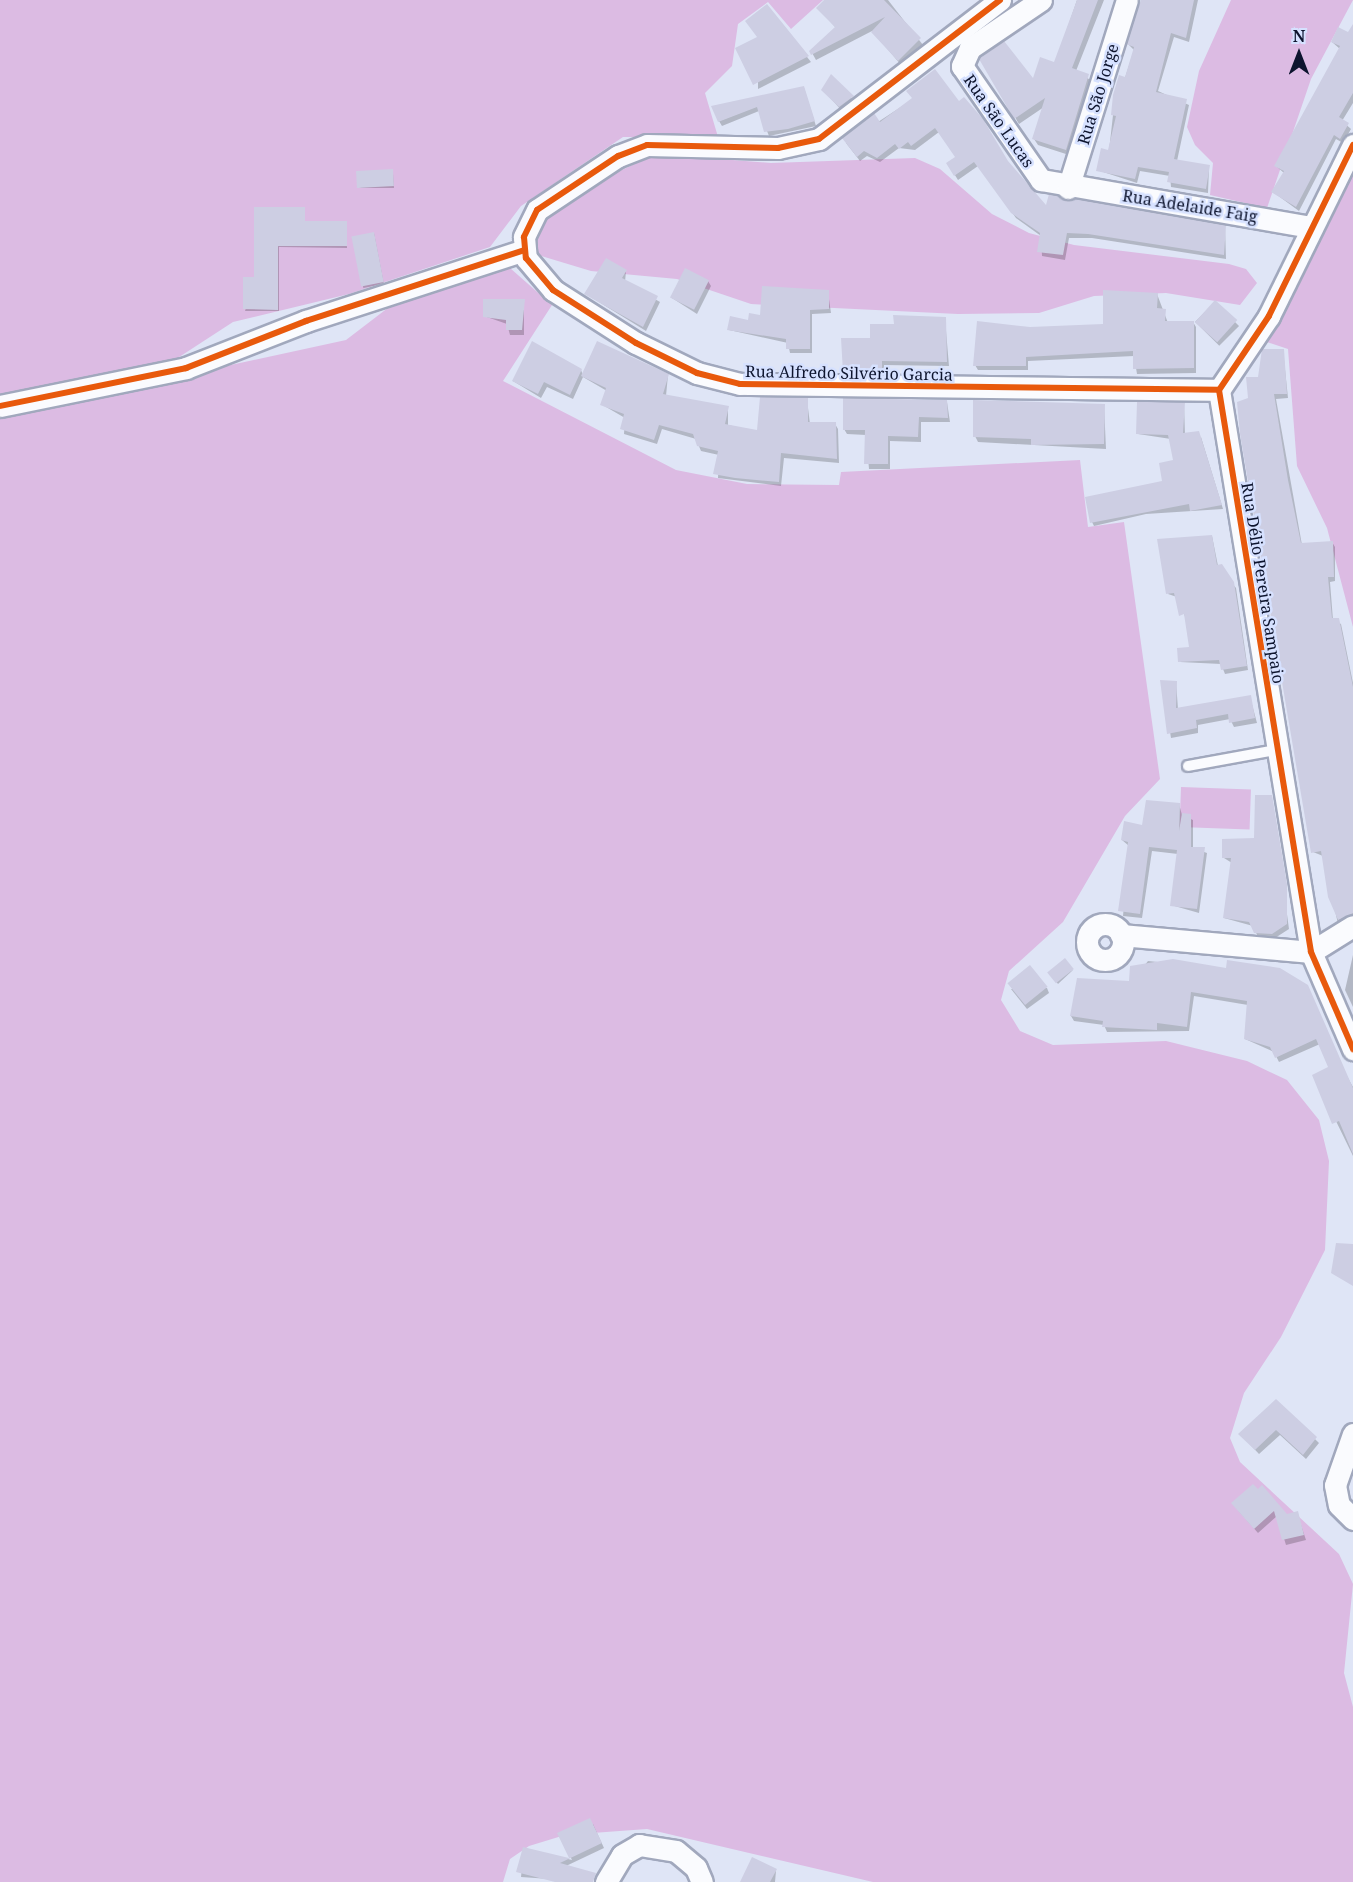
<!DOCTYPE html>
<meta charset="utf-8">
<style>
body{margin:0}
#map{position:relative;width:1353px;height:1882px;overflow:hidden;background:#dfe5f6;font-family:"Noto Serif",serif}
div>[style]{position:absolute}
.green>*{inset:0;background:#dcbbe3;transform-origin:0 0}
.shadow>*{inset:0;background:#0003;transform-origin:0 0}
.building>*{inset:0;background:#cdcee3;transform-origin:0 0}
.roads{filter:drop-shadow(2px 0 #a1a8bd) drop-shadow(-2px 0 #a1a8bd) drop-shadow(0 2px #a1a8bd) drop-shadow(0 -2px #a1a8bd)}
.service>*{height:10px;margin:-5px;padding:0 5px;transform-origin:5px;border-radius:5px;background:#fafbfe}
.minor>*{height:21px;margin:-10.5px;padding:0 10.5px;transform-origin:10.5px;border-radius:10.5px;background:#fafbfe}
.minor>.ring{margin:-10.5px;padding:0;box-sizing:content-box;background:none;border:21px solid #fafbfe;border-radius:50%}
.cycleway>*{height:6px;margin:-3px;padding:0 3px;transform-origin:3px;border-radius:3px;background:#e8590c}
span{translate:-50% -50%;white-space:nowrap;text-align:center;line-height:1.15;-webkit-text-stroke:5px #d6e1ff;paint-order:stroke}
.street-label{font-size:16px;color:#0d142e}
.north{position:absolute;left:1269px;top:24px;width:60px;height:60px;-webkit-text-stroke:4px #d6e1ff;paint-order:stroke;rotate:0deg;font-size:16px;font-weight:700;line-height:24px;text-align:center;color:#0d142e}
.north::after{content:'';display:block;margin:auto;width:21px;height:27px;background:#0d142e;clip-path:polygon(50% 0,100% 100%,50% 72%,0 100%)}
</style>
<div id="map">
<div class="green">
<i style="clip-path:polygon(0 0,823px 0,791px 29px,768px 2px,738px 24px,732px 66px,705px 93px,718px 137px,623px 137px,521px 206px,490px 247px,349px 294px,233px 322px,173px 361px,0 394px)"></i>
<i style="clip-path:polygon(1231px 0,1353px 0,1311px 79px,1267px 208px,1210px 195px,1213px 163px,1195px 145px,1187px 127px,1199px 71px)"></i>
<i style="clip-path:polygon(656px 154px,771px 163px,915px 158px,940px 169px,992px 214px,1029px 233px,1074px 245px,1229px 264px,1246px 269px,1257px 283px,1240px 305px,1166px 293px,1094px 296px,1039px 313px,958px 314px,751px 304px,677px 279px,591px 271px,538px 255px,536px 237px,544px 217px,594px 183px)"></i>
<i style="clip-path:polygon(1353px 165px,1353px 627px,1327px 528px,1297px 466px,1288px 349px,1261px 340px)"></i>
<i style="clip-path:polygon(502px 261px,552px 305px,503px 381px,676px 470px,747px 484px,839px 485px,841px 472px,1080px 460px,1088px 527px,1124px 522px,1160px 779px,1125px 816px,1063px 922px,1009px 971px,1001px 1000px,1020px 1031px,1053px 1045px,1166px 1041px,1247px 1061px,1287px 1080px,1319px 1120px,1329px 1161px,1325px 1250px,1281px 1337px,1244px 1393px,1230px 1438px,1240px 1462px,1339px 1554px,1353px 1584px,1344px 1673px,1353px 1707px,1353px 1882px,873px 1882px,647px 1829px,565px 1835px,529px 1846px,510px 1859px,503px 1882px,0 1882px,0 415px,346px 340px,393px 304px)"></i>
<i style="left:1181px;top:787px;width:70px;height:40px;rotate:2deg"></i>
</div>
<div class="shadow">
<i style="clip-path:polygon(826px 0,888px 0,923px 45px,902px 66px,872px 31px,816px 60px,811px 51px,836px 28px,818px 8px)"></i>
<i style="clip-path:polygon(1077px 0,1104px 0,1076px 71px,1092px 81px,1069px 155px,1038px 145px,1034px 139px,1044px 107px,1019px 124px,981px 60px,1033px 81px,1055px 64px)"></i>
<i style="clip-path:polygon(1155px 0,1198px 0,1189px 42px,1174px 37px,1158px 91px,1189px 105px,1177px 161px,1209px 167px,1208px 193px,1171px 187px,1170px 176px,1140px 171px,1137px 183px,1097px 170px,1109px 151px,1113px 115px,1134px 50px,1128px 44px)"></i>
<i style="clip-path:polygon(767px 6px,811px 62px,758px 89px,758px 38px)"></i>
<i style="clip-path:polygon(1353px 36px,1353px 103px,1342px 121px,1351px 129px,1343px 143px,1336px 139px,1299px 211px,1273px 192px,1284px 173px,1276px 166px,1340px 49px,1332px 42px)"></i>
<i style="clip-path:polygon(831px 76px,855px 102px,843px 112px,823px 90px)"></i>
<i style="clip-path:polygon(804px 88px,816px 126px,769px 136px,759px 111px,722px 126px,719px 121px)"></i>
<i style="clip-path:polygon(913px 99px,1007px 162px,1047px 208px,1225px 227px,1226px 259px,1092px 238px,1069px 238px,1065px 260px,1042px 256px,1041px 236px,1016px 218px,978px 166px,958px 180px,948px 164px,957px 158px,939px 132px,915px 150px,899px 148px,880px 162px,867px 156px,860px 161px,846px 143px)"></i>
<i style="clip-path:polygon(393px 173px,394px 188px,359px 188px)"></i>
<i style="clip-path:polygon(304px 208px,305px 223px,346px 223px,347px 248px,279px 247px,279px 311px,245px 311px,256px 278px)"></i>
<i style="left:374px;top:233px;width:52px;height:21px;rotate:79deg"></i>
<i style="clip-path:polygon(626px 271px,625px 282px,660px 302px,646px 331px,586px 294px)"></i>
<i style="clip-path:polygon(708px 281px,711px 286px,697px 314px,672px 298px)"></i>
<i style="clip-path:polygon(828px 292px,831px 313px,812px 314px,812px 353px,790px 353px,788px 343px,729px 330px)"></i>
<i style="clip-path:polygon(1157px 294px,1168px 323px,1193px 322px,1196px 327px,1196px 373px,1137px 374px,1134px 356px,1028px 361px,1028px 370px,978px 370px,975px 365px,1030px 329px,1105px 325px)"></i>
<i style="clip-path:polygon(524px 300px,524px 335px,510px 335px,507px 324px,484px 316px)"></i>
<i style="left:1215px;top:302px;width:34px;height:28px;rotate:45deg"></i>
<i style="clip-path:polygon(945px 319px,949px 366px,884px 365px,884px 375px,847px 377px,845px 372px,872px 339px,895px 326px)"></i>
<i style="clip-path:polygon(1283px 350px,1288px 398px,1276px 399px,1302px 545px,1332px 542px,1335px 547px,1335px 581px,1330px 582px,1333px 620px,1341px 624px,1353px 683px,1353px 920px,1338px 924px,1323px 856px,1313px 852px,1249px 400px)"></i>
<i style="clip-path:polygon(581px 370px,583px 375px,668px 375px,666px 396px,728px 407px,728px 425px,758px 432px,807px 400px,810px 424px,835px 424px,838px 429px,839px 463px,784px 458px,781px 486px,718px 478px,719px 455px,701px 451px,696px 439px,662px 429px,657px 444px,624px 434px,625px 418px,601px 404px,607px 391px,583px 377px,573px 399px,547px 387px,541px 398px,513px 381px)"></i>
<i style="clip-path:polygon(947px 402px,950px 422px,921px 422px,921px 442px,890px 441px,890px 469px,869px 469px,866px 435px,847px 434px,844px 429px)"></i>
<i style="clip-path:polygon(1184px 404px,1185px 435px,1201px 437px,1223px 509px,1146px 514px,1094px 526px,1092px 522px,1164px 482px,1175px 461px,1171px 439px,1138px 434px)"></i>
<i style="clip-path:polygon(1104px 405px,1106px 449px,978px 442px,975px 436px)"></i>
<i style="clip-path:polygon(1212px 536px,1218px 566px,1236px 588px,1248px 670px,1225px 674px,1221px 664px,1180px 662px,1190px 649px,1186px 619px,1177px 597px,1168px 594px)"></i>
<i style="clip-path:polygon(1162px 682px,1176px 682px,1178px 709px,1250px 697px,1257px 723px,1234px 727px,1230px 719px,1198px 725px,1198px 733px,1171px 738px)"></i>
<i style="clip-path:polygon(1271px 796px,1289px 929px,1275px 938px,1258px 937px,1253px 926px,1224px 918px,1232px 863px,1224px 858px,1224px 841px,1255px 840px)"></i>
<i style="clip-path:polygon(1179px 804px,1182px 815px,1193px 820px,1193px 848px,1207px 853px,1199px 913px,1171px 905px,1178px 854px,1152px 851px,1142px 918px,1123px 916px,1129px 846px,1122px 840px)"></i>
<i style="clip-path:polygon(1353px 955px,1353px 1007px,1345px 990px)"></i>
<i style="clip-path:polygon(1148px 961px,1227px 969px,1331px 1048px,1353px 1087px,1353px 1156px,1314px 1076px,1330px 1068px,1320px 1044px,1279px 1062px,1274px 1052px,1245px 1039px,1248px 1005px,1194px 996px,1189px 1031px,1107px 1032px,1104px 1025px,1074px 1021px,1071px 1016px,1131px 982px)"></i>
<i style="clip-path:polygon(1073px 970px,1058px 984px,1051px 975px)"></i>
<i style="clip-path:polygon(1047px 988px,1049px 993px,1027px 1009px,1011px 989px)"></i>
<i style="clip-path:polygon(1276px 1401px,1319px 1443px,1306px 1459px,1280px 1435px,1259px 1454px,1240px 1434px)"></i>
<i style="clip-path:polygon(1253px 1486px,1287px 1515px,1297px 1513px,1306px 1540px,1286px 1545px,1277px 1516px,1258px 1533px,1236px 1508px)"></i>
<i style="clip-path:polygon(593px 1824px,604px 1848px,566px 1866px,592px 1882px,521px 1877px,524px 1848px,572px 1860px,559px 1834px)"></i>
<i style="clip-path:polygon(776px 1871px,775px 1882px,741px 1882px)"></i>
</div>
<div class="building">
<i style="clip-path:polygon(824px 0,884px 0,921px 38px,898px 61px,871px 32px,885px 17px,811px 55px,809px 51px,835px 27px,816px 8px)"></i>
<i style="clip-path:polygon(1077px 0,1098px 0,1072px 68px,1089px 74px,1066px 150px,1032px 139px,1045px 98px,1014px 119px,979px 59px,1004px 41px,1033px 78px,1040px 57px,1054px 62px)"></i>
<i style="clip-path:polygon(1141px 0,1194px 0,1186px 38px,1171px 33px,1156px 92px,1187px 99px,1174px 159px,1210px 165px,1206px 189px,1167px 182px,1169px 172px,1138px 167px,1135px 179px,1096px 171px,1101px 148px,1108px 150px,1116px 116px,1111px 115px,1113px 95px,1119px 75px,1125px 77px,1134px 47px,1126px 44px)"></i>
<i style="clip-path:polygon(767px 4px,809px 56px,753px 85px,735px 48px,757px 37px,745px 21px)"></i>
<i style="clip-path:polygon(1353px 24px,1353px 93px,1339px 117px,1349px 123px,1340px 139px,1334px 135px,1296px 207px,1271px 192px,1284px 171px,1274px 166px,1340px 46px,1331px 42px,1338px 27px,1348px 32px)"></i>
<i style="clip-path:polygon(935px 69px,959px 101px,964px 97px,983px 119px,1008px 161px,1046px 205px,1049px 194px,1226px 225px,1224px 255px,1088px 234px,1067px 233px,1063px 255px,1037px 252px,1040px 233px,1011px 213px,974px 162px,954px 176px,946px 163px,955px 157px,935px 128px,911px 146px,908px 142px,899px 149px,895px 144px,877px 158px,864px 151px,857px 157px,842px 138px,874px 113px,880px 122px,912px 98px,906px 91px)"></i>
<i style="clip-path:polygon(831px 74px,854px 96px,839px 107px,821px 90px)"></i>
<i style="clip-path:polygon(804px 86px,815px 121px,788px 129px,764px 132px,757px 107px,718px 122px,711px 106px)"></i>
<i style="left:393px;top:169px;width:17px;height:37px;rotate:87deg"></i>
<i style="clip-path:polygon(254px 207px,305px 207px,305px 221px,347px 221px,347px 246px,278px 246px,278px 310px,243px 309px,243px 277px,254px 277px)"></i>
<i style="left:374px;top:232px;width:51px;height:23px;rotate:79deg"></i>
<i style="clip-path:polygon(606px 258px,627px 270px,622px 278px,658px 296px,643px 327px,584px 294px)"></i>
<i style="left:685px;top:268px;width:27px;height:33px;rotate:27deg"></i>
<i style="clip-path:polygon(762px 286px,829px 290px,829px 309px,810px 310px,810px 349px,786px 349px,786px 339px,727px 330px,730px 316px,748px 320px,749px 313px,760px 315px)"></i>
<i style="clip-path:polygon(1103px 290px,1158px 293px,1157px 308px,1166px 309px,1165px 321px,1194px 321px,1194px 368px,1133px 369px,1133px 351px,1026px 357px,1026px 366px,973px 366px,977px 321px,1030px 327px,1103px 324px)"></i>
<i style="clip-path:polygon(483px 299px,525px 299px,522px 330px,506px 330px,506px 320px,483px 317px)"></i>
<i style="left:1215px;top:300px;width:30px;height:30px;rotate:42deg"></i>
<i style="clip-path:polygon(893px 315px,946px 317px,947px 362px,882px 361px,882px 371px,843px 373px,841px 338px,870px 338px,870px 324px,894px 324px)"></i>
<i style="clip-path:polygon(532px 341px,582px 369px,570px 395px,544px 382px,538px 394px,512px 381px)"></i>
<i style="clip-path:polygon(597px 341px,669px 374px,663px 394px,729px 406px,725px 424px,757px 430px,760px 397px,808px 398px,808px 422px,836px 422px,837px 459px,781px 453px,779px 482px,735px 478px,713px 474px,718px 451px,697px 446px,693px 434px,659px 425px,654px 440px,620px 429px,624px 414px,600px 405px,606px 388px,581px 376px)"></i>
<i style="clip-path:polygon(1262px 349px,1284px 349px,1287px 394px,1274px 394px,1288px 480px,1301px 543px,1333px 541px,1334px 577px,1328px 577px,1332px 618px,1339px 618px,1353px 687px,1353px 913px,1338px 920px,1328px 897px,1321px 851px,1311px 853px,1240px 434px,1237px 402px,1248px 398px,1246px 377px,1258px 377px)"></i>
<i style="clip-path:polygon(843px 398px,947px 400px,948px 418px,919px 417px,918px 437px,888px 436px,888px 464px,864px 464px,865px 430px,843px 430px)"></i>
<i style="clip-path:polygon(973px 400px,1105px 404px,1104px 444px,1031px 445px,1031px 439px,973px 437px)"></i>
<i style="clip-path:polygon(1137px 402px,1185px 402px,1183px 433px,1199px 431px,1222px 505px,1190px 511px,1189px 504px,1090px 523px,1085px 497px,1162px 481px,1159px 463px,1173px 460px,1168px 435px,1136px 434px)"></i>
<i style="clip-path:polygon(1212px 535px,1217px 565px,1222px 564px,1234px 582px,1247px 666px,1221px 670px,1219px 660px,1178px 662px,1177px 648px,1189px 647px,1184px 614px,1179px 616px,1174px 593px,1166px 594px,1157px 539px)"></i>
<i style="clip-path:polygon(1160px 680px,1177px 681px,1176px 708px,1251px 695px,1255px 718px,1229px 723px,1228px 714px,1196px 720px,1197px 728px,1167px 734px)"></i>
<i style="clip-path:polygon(1255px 795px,1272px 795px,1287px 884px,1287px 924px,1272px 934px,1254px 933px,1249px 922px,1223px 918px,1231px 858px,1222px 858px,1222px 839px,1254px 838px)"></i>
<i style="clip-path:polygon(1146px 800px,1180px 803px,1179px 831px,1182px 813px,1191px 814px,1191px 847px,1205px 847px,1197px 909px,1170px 906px,1177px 850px,1149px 847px,1140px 914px,1118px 911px,1128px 842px,1121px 840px,1124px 821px,1142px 825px)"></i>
<i style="left:1065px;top:958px;width:14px;height:23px;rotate:51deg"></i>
<i style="clip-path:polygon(1173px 959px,1226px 968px,1227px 960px,1280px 968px,1308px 985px,1353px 1088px,1353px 1154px,1339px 1121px,1332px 1124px,1312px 1075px,1328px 1067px,1316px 1039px,1275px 1058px,1270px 1047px,1244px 1039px,1247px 1001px,1191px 992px,1187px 1027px,1157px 1023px,1157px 1030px,1102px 1027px,1103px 1021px,1070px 1016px,1077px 978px,1129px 981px,1130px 966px)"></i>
<i style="left:1030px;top:965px;width:28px;height:29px;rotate:51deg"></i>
<i style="clip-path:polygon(1336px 1243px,1353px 1244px,1353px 1286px,1331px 1273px)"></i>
<i style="clip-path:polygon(1276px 1399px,1317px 1437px,1303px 1455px,1276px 1430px,1255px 1450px,1238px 1434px)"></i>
<i style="clip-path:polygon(1253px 1484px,1258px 1489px,1262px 1485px,1287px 1514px,1298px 1511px,1304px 1535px,1282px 1540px,1274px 1511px,1254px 1529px,1231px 1503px)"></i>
<i style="clip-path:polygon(590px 1818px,602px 1843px,560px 1863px,596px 1873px,593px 1882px,555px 1882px,516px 1872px,523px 1847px,569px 1858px,557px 1833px)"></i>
<i style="clip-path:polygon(752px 1857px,777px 1869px,770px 1882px,740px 1882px)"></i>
</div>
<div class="roads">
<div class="service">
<i style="left:1188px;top:766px;width:89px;rotate:-10.3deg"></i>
</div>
<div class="minor">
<i style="left:1000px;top:0;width:228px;rotate:142.5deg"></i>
<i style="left:819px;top:139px;width:42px;rotate:167.6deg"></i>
<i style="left:778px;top:148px;width:131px;rotate:-178.7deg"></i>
<i style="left:647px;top:145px;width:31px;rotate:159deg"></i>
<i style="left:618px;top:156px;width:97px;rotate:146.3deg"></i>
<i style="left:537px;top:210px;width:30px;rotate:116deg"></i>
<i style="left:524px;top:237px;width:21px;rotate:85deg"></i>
<i style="left:526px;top:258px;width:42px;rotate:49.8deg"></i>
<i style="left:553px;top:290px;width:98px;rotate:32.6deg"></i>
<i style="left:636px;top:343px;width:68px;rotate:26.2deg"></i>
<i style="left:697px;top:373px;width:44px;rotate:14.3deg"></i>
<i style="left:740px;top:384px;width:479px;rotate:0.7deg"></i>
<i style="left:1041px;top:0;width:86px;rotate:145.9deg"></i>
<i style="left:970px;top:48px;width:20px;rotate:114deg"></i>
<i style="left:962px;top:66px;width:139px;rotate:55.3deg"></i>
<i style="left:1041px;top:180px;width:274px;rotate:9.9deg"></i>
<i style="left:1353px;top:145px;width:191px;rotate:116.2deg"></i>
<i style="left:1269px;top:316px;width:89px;rotate:124deg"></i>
<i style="left:1219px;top:390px;width:569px;rotate:80.7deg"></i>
<i style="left:1311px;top:952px;width:106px;rotate:66.6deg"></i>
<i style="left:1068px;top:188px;width:197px;rotate:-72.6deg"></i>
<i style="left:0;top:406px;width:190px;rotate:-11.5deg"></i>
<i style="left:186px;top:368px;width:129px;rotate:-21.4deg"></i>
<i style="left:306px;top:321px;width:229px;rotate:-18deg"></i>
<i class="ring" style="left:1087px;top:924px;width:15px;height:15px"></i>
<i style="left:1121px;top:935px;width:191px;rotate:5.1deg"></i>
<i style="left:1311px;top:952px;width:49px;rotate:-31.8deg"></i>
<i style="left:1353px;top:1434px;width:54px;rotate:109.4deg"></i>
<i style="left:1335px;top:1485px;width:20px;rotate:79deg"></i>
<i style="left:1339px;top:1505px;width:20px;rotate:45deg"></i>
<i style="left:606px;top:1882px;width:31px;rotate:-59deg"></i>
<i style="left:622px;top:1855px;width:20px;rotate:-30deg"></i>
<i style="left:639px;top:1845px;width:37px;rotate:9deg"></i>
<i style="left:676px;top:1851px;width:26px;rotate:40deg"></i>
<i style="left:696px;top:1868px;width:15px;rotate:67deg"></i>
</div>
</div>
<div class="cycleway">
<i style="left:1000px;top:0;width:228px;rotate:142.5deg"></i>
<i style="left:819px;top:139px;width:42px;rotate:167.6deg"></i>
<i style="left:778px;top:148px;width:131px;rotate:-178.7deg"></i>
<i style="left:647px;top:145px;width:31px;rotate:159deg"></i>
<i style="left:618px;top:156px;width:97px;rotate:146.3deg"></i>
<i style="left:537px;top:210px;width:30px;rotate:116deg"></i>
<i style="left:524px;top:237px;width:21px;rotate:85deg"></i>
<i style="left:526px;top:258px;width:42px;rotate:49.8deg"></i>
<i style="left:553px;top:290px;width:98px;rotate:32.6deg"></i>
<i style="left:636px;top:343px;width:68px;rotate:26.2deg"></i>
<i style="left:697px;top:373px;width:44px;rotate:14.3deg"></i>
<i style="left:740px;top:384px;width:479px;rotate:0.7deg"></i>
<i style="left:1353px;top:145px;width:191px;rotate:116.2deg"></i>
<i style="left:1269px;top:316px;width:89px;rotate:124deg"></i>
<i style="left:1219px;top:390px;width:569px;rotate:80.7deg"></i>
<i style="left:1311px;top:952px;width:106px;rotate:66.6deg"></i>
<i style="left:0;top:406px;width:190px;rotate:-11.5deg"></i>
<i style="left:186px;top:368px;width:129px;rotate:-21.4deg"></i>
<i style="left:306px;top:321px;width:229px;rotate:-18deg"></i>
</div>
<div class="street-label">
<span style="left:1098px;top:94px;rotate:-73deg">Rua São Jorge</span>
<span style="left:999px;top:121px;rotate:55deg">Rua São Lucas</span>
<span style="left:1190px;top:206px;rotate:9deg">Rua Adelaide Faig</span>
<span style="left:849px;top:373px;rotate:1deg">Rua Alfredo Silvério Garcia</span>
<span style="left:1263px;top:583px;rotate:81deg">Rua Délio Pereira Sampaio</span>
</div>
<div class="north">N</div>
</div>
